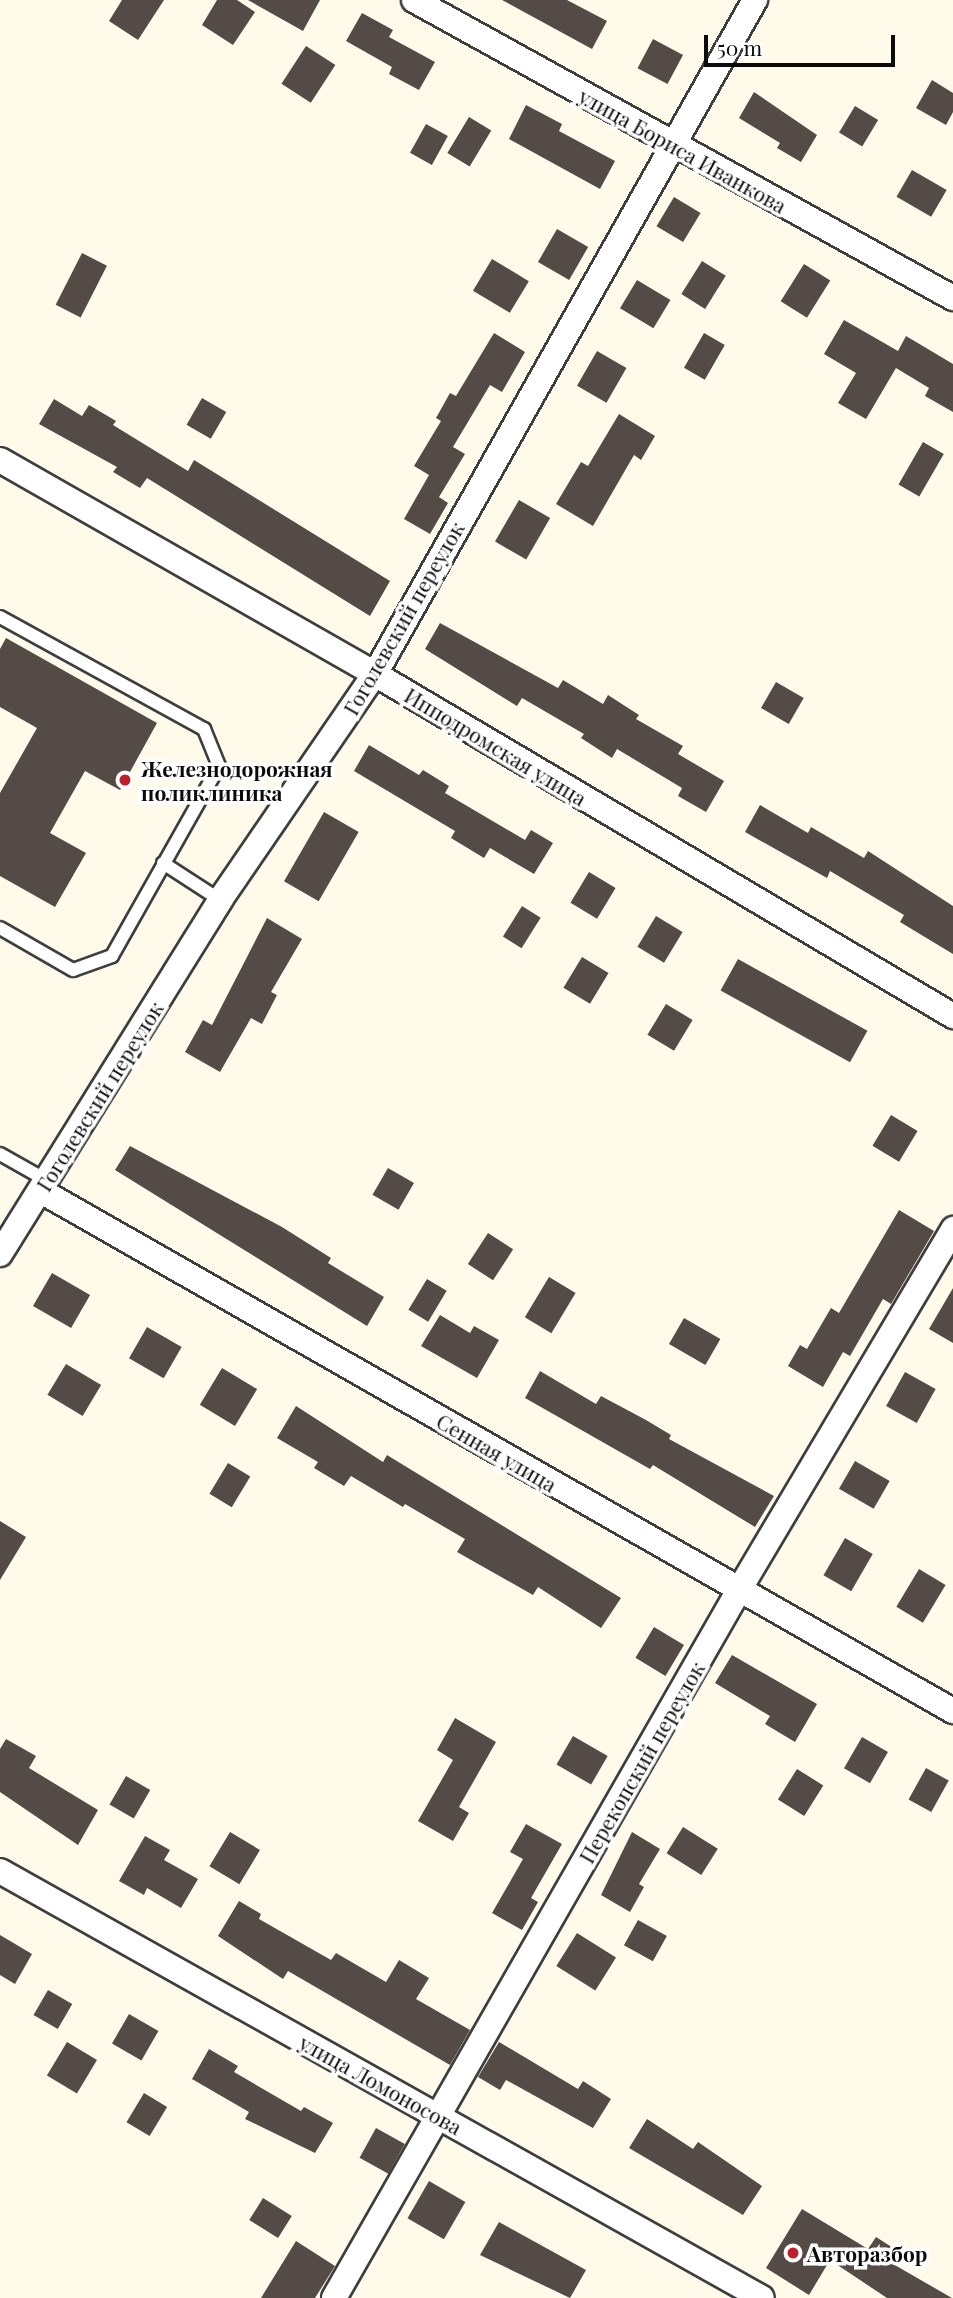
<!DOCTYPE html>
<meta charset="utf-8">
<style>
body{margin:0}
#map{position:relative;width:953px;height:2298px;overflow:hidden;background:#fffae9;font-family:"Playfair Display",serif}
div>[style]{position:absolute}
.building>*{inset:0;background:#544b47;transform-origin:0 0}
.roads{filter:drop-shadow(2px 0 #3e3e3e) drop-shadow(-2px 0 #3e3e3e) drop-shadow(0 2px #3e3e3e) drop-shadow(0 -2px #3e3e3e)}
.lane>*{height:12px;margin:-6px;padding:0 6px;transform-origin:6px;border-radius:6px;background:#fff}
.street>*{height:24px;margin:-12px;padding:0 12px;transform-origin:12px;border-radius:12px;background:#fff}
.dots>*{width:19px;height:19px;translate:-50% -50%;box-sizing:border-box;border:4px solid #fff;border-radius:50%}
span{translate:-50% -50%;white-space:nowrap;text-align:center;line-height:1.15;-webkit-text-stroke:7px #fff;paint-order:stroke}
.street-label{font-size:21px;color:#0b0b0b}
.poi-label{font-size:21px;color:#0b0b0b;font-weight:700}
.left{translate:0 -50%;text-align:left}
.scale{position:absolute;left:704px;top:35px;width:191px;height:32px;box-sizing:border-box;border:4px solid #0b0b0b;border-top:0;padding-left:9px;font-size:21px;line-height:24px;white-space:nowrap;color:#0b0b0b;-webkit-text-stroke:5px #fff;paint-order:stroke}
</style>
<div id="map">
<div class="building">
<i style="clip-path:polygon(122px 0,164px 0,138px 40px,109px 21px)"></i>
<i style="clip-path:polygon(217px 0,237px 0,255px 12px,233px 45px,202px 25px)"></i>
<i style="clip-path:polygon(248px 0,320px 0,303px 31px)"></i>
<i style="clip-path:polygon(502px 0,567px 0,607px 21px,592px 49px)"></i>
<i style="clip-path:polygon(362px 13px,393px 30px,389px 37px,435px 62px,419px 90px,389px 74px,392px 67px,346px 41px)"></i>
<i style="left:653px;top:39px;width:34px;height:33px;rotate:28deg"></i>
<i style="left:306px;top:46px;width:35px;height:45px;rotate:33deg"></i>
<i style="clip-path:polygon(932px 80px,953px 93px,953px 112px,946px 125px,916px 108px)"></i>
<i style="clip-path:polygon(754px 92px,817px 135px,801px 162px,777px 148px,780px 143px,739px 118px)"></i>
<i style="clip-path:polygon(526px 105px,562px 124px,559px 131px,615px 161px,600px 189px,509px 139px)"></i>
<i style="left:855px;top:106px;width:27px;height:31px;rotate:31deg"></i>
<i style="left:469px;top:117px;width:26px;height:42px;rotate:31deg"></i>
<i style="left:426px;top:124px;width:25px;height:33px;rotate:29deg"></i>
<i style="left:912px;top:170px;width:40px;height:31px;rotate:30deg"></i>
<i style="left:674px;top:197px;width:31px;height:34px;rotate:31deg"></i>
<i style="left:557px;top:229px;width:36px;height:38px;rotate:30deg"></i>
<i style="left:82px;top:253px;width:28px;height:58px;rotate:27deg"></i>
<i style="left:492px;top:259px;width:43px;height:37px;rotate:31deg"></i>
<i style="left:702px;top:261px;width:28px;height:39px;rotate:32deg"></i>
<i style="left:804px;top:264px;width:31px;height:44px;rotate:32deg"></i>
<i style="left:637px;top:280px;width:39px;height:33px;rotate:31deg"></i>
<i style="clip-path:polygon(844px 320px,898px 351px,906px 336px,953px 364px,953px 412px,925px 396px,929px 388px,896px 368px,866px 419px,838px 403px,856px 373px,824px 354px)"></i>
<i style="clip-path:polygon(494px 333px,525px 352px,502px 392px,490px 385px,453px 447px,465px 454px,439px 497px,448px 503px,430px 534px,404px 519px,429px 475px,414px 466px,441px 421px,436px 418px,450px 393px,456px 396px)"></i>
<i style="left:704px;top:333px;width:24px;height:40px;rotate:30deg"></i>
<i style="left:597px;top:351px;width:34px;height:40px;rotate:30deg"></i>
<i style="left:202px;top:398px;width:28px;height:31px;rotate:30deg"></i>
<i style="clip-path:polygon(54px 399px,82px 416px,89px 405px,116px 421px,113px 425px,188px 471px,194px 460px,390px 581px,370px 616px,147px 478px,140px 488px,113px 472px,117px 467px,39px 424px)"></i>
<i style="clip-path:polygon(619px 414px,655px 436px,641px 460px,634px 455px,593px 526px,556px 504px,581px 462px,588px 466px)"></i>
<i style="left:923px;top:442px;width:24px;height:49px;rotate:30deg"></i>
<i style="left:519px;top:500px;width:36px;height:48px;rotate:30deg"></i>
<i style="clip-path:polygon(440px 623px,558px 688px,563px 680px,603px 704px,608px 695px,639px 715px,636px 719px,683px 746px,678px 754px,724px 781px,706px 812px,678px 796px,682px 788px,617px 749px,612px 758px,581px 738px,584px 734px,522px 698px,517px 706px,425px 649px)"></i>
<i style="clip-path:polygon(6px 638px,157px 723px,120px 790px,85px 771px,50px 833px,86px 853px,55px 907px,0 876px,0 793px,37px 728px,0 707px,0 649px)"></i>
<i style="left:776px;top:682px;width:32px;height:30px;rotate:30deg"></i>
<i style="clip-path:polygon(369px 745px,419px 775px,423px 770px,449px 786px,445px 793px,525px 840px,531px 830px,553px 843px,534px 874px,490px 848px,484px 858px,451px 838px,455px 831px,354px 771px)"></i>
<i style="clip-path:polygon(760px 805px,808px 833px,811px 827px,864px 858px,868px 851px,953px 906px,953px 954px,900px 922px,904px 915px,830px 871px,827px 878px,745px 832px)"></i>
<i style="left:324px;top:812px;width:40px;height:80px;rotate:30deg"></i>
<i style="left:589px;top:872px;width:31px;height:36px;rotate:31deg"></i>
<i style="left:522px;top:906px;width:22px;height:36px;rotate:32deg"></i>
<i style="left:656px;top:916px;width:31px;height:36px;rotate:31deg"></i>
<i style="clip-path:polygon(267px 918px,302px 939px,271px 992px,277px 995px,262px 1024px,251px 1018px,220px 1072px,185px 1052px,203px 1020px,212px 1025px)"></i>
<i style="left:582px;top:957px;width:31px;height:36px;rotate:31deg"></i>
<i style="left:738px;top:959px;width:148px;height:36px;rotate:29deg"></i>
<i style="left:666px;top:1004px;width:31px;height:36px;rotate:31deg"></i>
<i style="left:891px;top:1115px;width:31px;height:36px;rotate:31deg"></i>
<i style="clip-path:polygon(130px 1146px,282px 1227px,331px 1258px,328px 1263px,384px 1297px,367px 1326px,115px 1170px)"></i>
<i style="left:388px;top:1168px;width:30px;height:31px;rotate:30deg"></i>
<i style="clip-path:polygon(899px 1210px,934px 1231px,891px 1304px,883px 1299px,850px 1356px,843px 1352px,823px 1387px,788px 1366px,800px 1345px,807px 1349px,831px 1308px,839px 1313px)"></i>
<i style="left:488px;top:1233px;width:30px;height:37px;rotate:33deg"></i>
<i style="left:52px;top:1273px;width:44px;height:38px;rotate:30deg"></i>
<i style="left:549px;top:1277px;width:31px;height:47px;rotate:31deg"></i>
<i style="left:427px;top:1279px;width:23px;height:36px;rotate:31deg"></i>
<i style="clip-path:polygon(953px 1288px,953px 1343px,929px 1329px)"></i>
<i style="clip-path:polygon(440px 1315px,470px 1333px,474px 1326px,499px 1340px,477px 1378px,421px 1346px)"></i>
<i style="left:684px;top:1318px;width:42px;height:30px;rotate:30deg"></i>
<i style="left:147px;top:1327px;width:40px;height:36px;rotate:30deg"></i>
<i style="left:66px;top:1364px;width:41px;height:36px;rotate:31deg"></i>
<i style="left:222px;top:1368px;width:41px;height:43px;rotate:31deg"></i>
<i style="clip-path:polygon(540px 1371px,596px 1404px,601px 1396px,646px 1420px,671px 1435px,669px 1439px,774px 1496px,755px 1527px,653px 1465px,650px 1469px,525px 1398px)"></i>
<i style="left:905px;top:1372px;width:35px;height:39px;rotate:29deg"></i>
<i style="clip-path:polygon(296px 1406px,383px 1462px,387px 1455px,621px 1598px,601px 1628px,538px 1587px,533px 1595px,457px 1552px,465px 1539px,405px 1504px,403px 1507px,351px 1476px,344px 1486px,314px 1468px,318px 1462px,277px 1438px)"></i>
<i style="left:855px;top:1461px;width:40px;height:32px;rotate:30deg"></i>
<i style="left:228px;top:1463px;width:26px;height:36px;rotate:31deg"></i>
<i style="clip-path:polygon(0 1521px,26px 1537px,0 1580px)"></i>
<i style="left:845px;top:1538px;width:32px;height:43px;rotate:30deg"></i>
<i style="left:919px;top:1569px;width:31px;height:44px;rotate:31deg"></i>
<i style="left:654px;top:1627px;width:35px;height:36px;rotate:31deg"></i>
<i style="clip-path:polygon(732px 1655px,817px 1704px,795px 1742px,765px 1724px,770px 1716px,715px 1683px)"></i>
<i style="clip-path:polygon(455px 1718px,496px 1742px,459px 1807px,469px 1813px,453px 1841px,418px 1821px,453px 1760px,437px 1750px)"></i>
<i style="left:573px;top:1736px;width:40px;height:33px;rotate:30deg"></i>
<i style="left:862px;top:1737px;width:30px;height:36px;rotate:30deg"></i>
<i style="clip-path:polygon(6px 1739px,36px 1756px,29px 1768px,98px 1810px,78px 1845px,0 1792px,0 1749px)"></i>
<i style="left:926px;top:1768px;width:26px;height:36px;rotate:29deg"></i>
<i style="left:797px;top:1769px;width:31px;height:36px;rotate:32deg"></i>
<i style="left:126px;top:1776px;width:28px;height:33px;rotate:30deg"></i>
<i style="clip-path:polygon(526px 1824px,562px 1844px,531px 1898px,538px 1902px,522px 1930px,492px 1913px,523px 1859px,510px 1852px)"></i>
<i style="left:683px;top:1827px;width:41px;height:31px;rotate:32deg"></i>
<i style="left:230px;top:1832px;width:35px;height:40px;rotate:31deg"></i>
<i style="clip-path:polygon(632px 1832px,660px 1849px,639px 1884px,644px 1887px,630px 1912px,601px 1895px)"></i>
<i style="clip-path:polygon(145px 1836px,170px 1850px,164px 1860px,198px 1879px,181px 1908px,147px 1888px,144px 1895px,119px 1881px)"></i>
<i style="clip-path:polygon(239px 1901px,261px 1914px,259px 1919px,331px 1960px,336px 1953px,386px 1982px,399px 1960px,429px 1978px,416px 1999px,470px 2030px,450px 2065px,288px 1971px,283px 1979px,218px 1936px)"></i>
<i style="left:638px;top:1920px;width:33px;height:29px;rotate:29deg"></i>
<i style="left:577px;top:1933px;width:46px;height:39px;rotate:32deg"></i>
<i style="clip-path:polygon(0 1935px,32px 1954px,15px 1984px,0 1975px)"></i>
<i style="left:48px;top:1990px;width:28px;height:29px;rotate:30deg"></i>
<i style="left:129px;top:2014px;width:34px;height:34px;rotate:30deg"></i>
<i style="left:67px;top:2042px;width:35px;height:39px;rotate:31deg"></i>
<i style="clip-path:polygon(499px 2042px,578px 2089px,583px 2081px,611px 2099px,593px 2128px,506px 2080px,500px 2090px,478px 2077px)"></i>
<i style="clip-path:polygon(209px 2049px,238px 2066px,234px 2072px,301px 2111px,304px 2107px,333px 2123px,315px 2153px,245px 2119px,249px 2112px,192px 2079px)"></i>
<i style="left:144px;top:2093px;width:27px;height:34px;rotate:31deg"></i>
<i style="clip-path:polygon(647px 2119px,693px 2149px,698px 2142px,762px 2186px,743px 2215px,629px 2148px)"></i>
<i style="left:376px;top:2128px;width:33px;height:34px;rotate:29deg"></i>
<i style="left:429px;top:2181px;width:42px;height:43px;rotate:30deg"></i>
<i style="left:263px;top:2198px;width:34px;height:26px;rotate:32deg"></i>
<i style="clip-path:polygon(802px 2209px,868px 2249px,876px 2237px,901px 2253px,893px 2264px,952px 2298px,887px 2298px,830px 2260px,809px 2295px,766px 2268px)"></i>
<i style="clip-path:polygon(499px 2222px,586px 2270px,570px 2298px,480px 2255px)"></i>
<i style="clip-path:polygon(296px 2241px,335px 2266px,315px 2298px,261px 2298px)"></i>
</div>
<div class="roads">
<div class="lane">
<i style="left:0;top:617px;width:233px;rotate:28.8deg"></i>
<i style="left:204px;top:729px;width:40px;rotate:68deg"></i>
<i style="left:219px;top:766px;width:218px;rotate:119.4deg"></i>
<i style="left:112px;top:956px;width:41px;rotate:160.3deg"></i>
<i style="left:73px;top:970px;width:84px;rotate:-150.1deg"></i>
<i style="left:163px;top:863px;width:68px;rotate:33deg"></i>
<i style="left:0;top:1154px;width:55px;rotate:29.4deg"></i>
</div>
<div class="street">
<i style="left:414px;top:0;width:616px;rotate:28.94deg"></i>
<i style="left:0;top:460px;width:432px;rotate:29.7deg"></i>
<i style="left:375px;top:674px;width:672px;rotate:30.61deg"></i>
<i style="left:41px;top:1191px;width:1050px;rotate:29.69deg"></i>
<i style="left:0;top:1254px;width:417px;rotate:-58.1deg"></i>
<i style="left:220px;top:900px;width:274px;rotate:-55.6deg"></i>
<i style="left:375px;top:674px;width:774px;rotate:-60.59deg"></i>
<i style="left:0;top:1871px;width:873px;rotate:29.26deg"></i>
<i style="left:334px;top:2298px;width:816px;rotate:-60.23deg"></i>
<i style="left:739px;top:1590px;width:420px;rotate:-59.3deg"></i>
</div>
</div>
<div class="dots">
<i style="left:125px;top:780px;background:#be1f2b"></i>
<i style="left:793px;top:2253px;background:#be1f2b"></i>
</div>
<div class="street-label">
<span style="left:683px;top:150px;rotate:29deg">улица Бориса Иванкова</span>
<span style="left:403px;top:618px;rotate:-60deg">Гоголевский переулок</span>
<span style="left:496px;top:746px;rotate:31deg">Ипподромская улица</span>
<span style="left:99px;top:1096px;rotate:-58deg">Гоголевский переулок</span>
<span style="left:497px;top:1452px;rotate:30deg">Сенная улица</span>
<span style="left:641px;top:1762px;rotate:-60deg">Перекопский переулок</span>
<span style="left:381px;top:2084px;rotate:29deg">улица Ломоносова</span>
</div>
<div class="poi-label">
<span class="left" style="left:141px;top:780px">Железнодорожная<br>поликлиника</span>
<span class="left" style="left:807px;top:2253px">Авторазбор</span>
</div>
<div class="scale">50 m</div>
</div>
